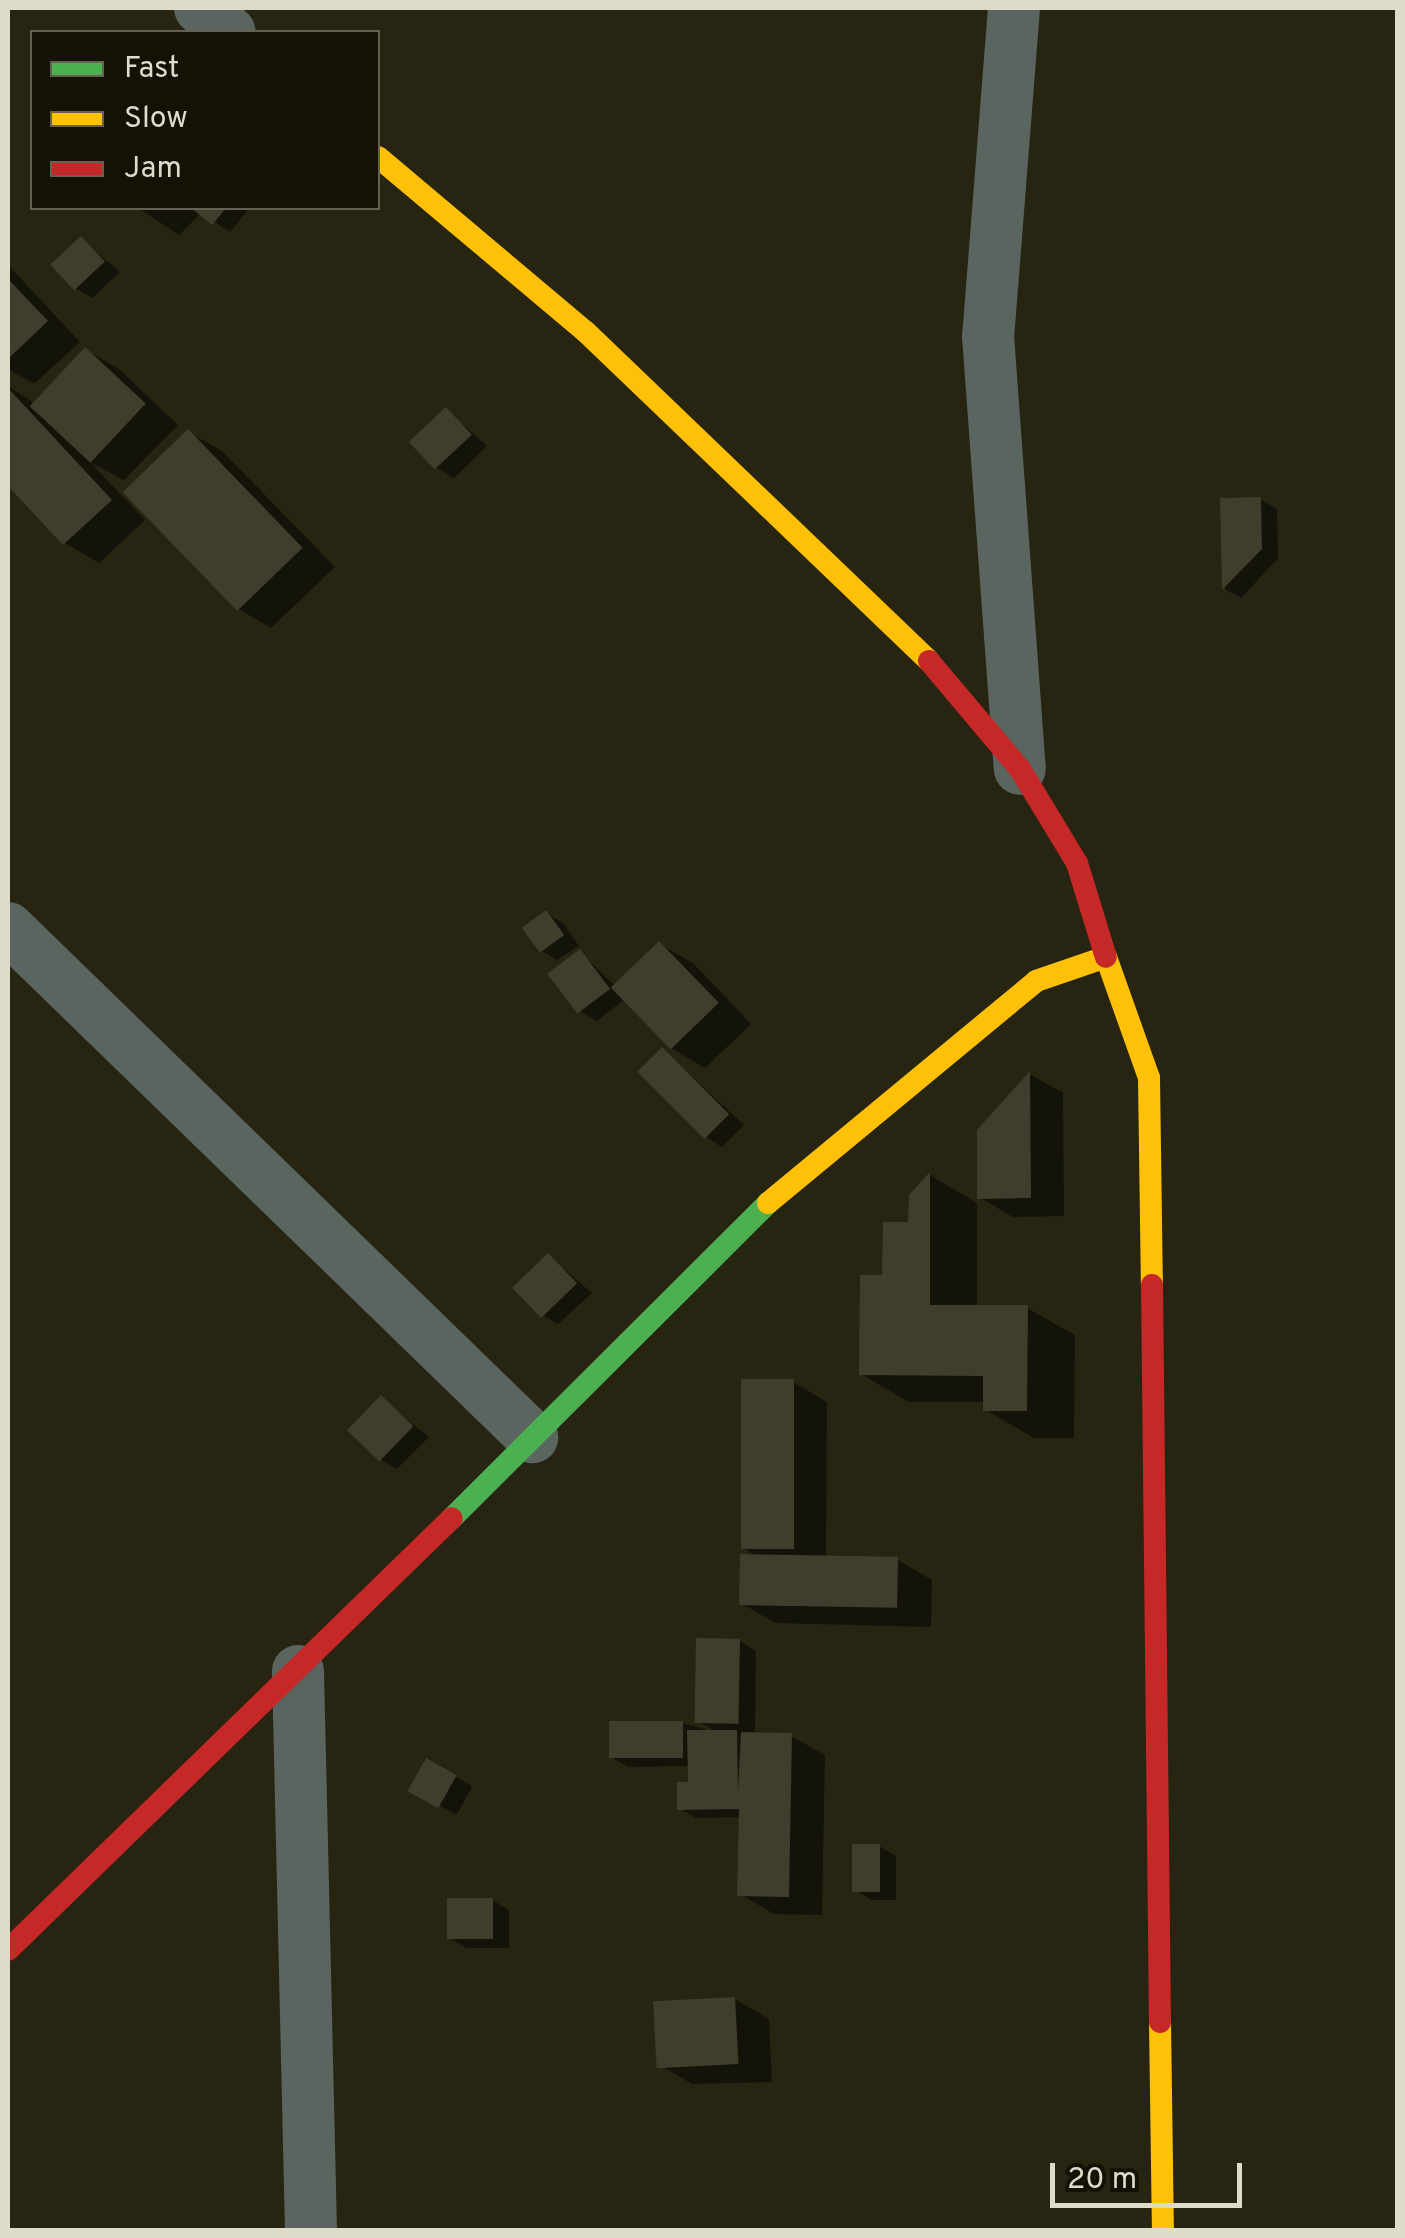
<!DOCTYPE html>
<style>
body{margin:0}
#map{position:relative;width:1405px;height:2238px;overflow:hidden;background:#272412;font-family:Overpass,sans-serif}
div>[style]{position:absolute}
.shadow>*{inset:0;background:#0007;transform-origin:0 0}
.building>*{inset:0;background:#403d2c;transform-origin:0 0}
.street>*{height:52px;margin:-26px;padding:0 26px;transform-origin:26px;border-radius:26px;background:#59655e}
.fast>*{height:22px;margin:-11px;padding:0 11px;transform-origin:11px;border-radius:11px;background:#4caf50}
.slow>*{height:22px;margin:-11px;padding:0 11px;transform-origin:11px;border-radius:11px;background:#ffc107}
.jam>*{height:22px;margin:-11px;padding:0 11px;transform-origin:11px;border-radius:11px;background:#c62828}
span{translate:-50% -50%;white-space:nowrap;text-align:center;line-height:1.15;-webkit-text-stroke:10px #141206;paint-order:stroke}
.frame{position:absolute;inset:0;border:10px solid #dedbc9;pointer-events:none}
.legend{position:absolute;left:30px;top:30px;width:350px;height:180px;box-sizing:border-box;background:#141206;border:2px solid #656254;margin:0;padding:12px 18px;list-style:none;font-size:30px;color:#dedbc9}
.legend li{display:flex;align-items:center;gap:20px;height:50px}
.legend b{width:50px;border:2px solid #656254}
.scale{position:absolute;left:1050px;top:2163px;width:192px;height:45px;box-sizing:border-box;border:5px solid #dedbc9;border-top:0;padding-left:12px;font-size:30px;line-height:35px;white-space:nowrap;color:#dedbc9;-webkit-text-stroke:8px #141206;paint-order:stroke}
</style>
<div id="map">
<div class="shadow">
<i style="clip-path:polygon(138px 208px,247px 208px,249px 209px,230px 232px,201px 213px,179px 235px)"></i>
<i style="clip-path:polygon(81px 239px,120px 272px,92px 298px,75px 288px)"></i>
<i style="clip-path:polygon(8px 265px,80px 342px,34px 384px,8px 369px)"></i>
<i style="clip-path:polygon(86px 350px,119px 369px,178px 425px,124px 480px,90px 462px,145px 520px,99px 563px,65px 543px,8px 483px,8px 386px,34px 403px)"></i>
<i style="clip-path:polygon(446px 410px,487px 446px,454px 478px,437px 468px)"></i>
<i style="clip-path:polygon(188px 432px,222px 451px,335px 567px,271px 628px,237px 608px)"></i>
<i style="clip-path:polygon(1260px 499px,1277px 509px,1278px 558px,1241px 598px,1225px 589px,1223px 500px)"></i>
<i style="clip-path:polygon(546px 913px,563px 923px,579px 946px,557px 960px,541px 950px)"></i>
<i style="clip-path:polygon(659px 944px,693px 963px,751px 1024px,705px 1068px,671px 1048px,625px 999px,597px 1021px,580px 1011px,580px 952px,615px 986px)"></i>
<i style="clip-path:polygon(663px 1050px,744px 1125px,722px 1147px,706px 1137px)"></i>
<i style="clip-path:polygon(1031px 1075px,1063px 1093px,1064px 1216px,1013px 1217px,979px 1197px,979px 1131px)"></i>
<i style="clip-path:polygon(930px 1175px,977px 1203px,977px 1308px,1027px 1308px,1075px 1335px,1074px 1438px,1034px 1438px,986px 1410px,986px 1402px,909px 1402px,861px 1374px,884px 1278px,910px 1225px,911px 1196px)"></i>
<i style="clip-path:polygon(549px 1256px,592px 1293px,558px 1324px,542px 1315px)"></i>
<i style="clip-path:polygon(793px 1382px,827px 1402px,826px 1559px,898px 1560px,932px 1580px,931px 1627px,775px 1623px,741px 1603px,758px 1557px,743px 1548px)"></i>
<i style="clip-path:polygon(381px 1399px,429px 1437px,397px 1469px,380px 1459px)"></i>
<i style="clip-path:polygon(739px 1641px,756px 1651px,755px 1735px,791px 1736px,825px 1755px,822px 1915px,774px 1914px,740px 1894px,741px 1817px,696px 1818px,679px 1808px,691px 1785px,691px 1766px,628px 1767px,611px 1757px,682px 1723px,718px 1733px,698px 1721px)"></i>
<i style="left:427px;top:1761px;width:52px;height:33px;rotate:29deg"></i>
<i style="clip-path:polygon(879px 1846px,896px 1856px,896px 1900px,872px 1900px,855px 1890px)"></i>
<i style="clip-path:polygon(492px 1900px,509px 1910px,509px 1948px,466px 1948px,449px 1938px)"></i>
<i style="clip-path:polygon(735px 1999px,769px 2019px,772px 2082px,692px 2084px,658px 2064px)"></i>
</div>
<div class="building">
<i style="clip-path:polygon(191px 208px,226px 208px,212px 225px)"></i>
<i style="left:81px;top:236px;width:35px;height:42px;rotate:47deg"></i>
<i style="clip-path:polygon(8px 279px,48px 321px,8px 359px)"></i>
<i style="left:85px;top:347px;width:83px;height:81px;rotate:43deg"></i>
<i style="clip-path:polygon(8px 388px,112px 500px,63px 545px,8px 486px)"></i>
<i style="left:446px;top:407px;width:38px;height:51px;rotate:47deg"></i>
<i style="left:188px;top:429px;width:165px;height:91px;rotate:46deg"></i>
<i style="clip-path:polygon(1261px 497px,1262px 549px,1222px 590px,1220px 498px)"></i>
<i style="left:546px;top:910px;width:31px;height:30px;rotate:54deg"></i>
<i style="left:659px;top:941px;width:86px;height:67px;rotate:46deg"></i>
<i style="left:580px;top:949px;width:50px;height:41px;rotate:53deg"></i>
<i style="left:662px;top:1047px;width:95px;height:35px;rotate:45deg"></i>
<i style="clip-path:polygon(1030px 1071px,1031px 1198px,977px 1199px,977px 1130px)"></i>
<i style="clip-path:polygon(930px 1172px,930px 1305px,1028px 1305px,1027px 1411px,983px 1411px,983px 1376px,859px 1375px,860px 1275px,882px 1275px,883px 1222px,908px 1222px,909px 1195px)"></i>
<i style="left:548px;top:1253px;width:42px;height:50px;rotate:46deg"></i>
<i style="left:741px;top:1379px;width:53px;height:170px"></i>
<i style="left:381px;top:1395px;width:45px;height:49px;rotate:44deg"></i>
<i style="left:740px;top:1554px;width:158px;height:51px;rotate:1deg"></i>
<i style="left:696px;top:1638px;width:44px;height:85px;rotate:1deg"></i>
<i style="left:683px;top:1721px;width:37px;height:74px;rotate:90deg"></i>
<i style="clip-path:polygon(687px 1730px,737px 1730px,738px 1792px,741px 1732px,792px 1733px,789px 1897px,737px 1896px,739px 1809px,677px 1810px,677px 1782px,688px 1782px)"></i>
<i style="left:426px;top:1758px;width:35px;height:38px;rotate:29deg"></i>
<i style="left:852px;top:1844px;width:28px;height:48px"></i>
<i style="left:447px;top:1898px;width:46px;height:41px"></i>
<i style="left:735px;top:1997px;width:67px;height:82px;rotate:87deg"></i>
</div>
<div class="street">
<i style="left:200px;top:8px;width:38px;rotate:39deg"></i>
<i style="left:1014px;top:8px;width:329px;rotate:94.5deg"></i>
<i style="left:988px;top:336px;width:434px;rotate:85.8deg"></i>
<i style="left:8px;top:928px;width:731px;rotate:44.17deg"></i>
<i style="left:298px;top:1671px;width:559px;rotate:88.67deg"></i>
</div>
<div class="fast">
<i style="left:452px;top:1518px;width:446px;rotate:-44.9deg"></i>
</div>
<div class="slow">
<i style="left:378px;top:157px;width:272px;rotate:40.1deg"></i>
<i style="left:586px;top:332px;width:475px;rotate:43.8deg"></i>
<i style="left:768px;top:1203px;width:348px;rotate:-39.6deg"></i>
<i style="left:1036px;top:981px;width:74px;rotate:-18.9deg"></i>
<i style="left:1106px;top:957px;width:128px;rotate:70.4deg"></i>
<i style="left:1149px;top:1078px;width:207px;rotate:89.2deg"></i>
<i style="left:1160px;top:2022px;width:208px;rotate:89.2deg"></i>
</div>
<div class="jam">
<i style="left:929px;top:661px;width:141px;rotate:49.9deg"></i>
<i style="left:1020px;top:769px;width:110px;rotate:58.8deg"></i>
<i style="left:1077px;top:863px;width:98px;rotate:72.9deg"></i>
<i style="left:1152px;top:1285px;width:737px;rotate:89.38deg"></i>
<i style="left:8px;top:1950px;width:619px;rotate:-44.22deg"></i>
</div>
<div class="frame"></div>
<ul class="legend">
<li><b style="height:12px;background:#4caf50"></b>Fast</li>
<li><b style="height:12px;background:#ffc107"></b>Slow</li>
<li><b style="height:12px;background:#c62828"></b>Jam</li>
</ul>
<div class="scale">20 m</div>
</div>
